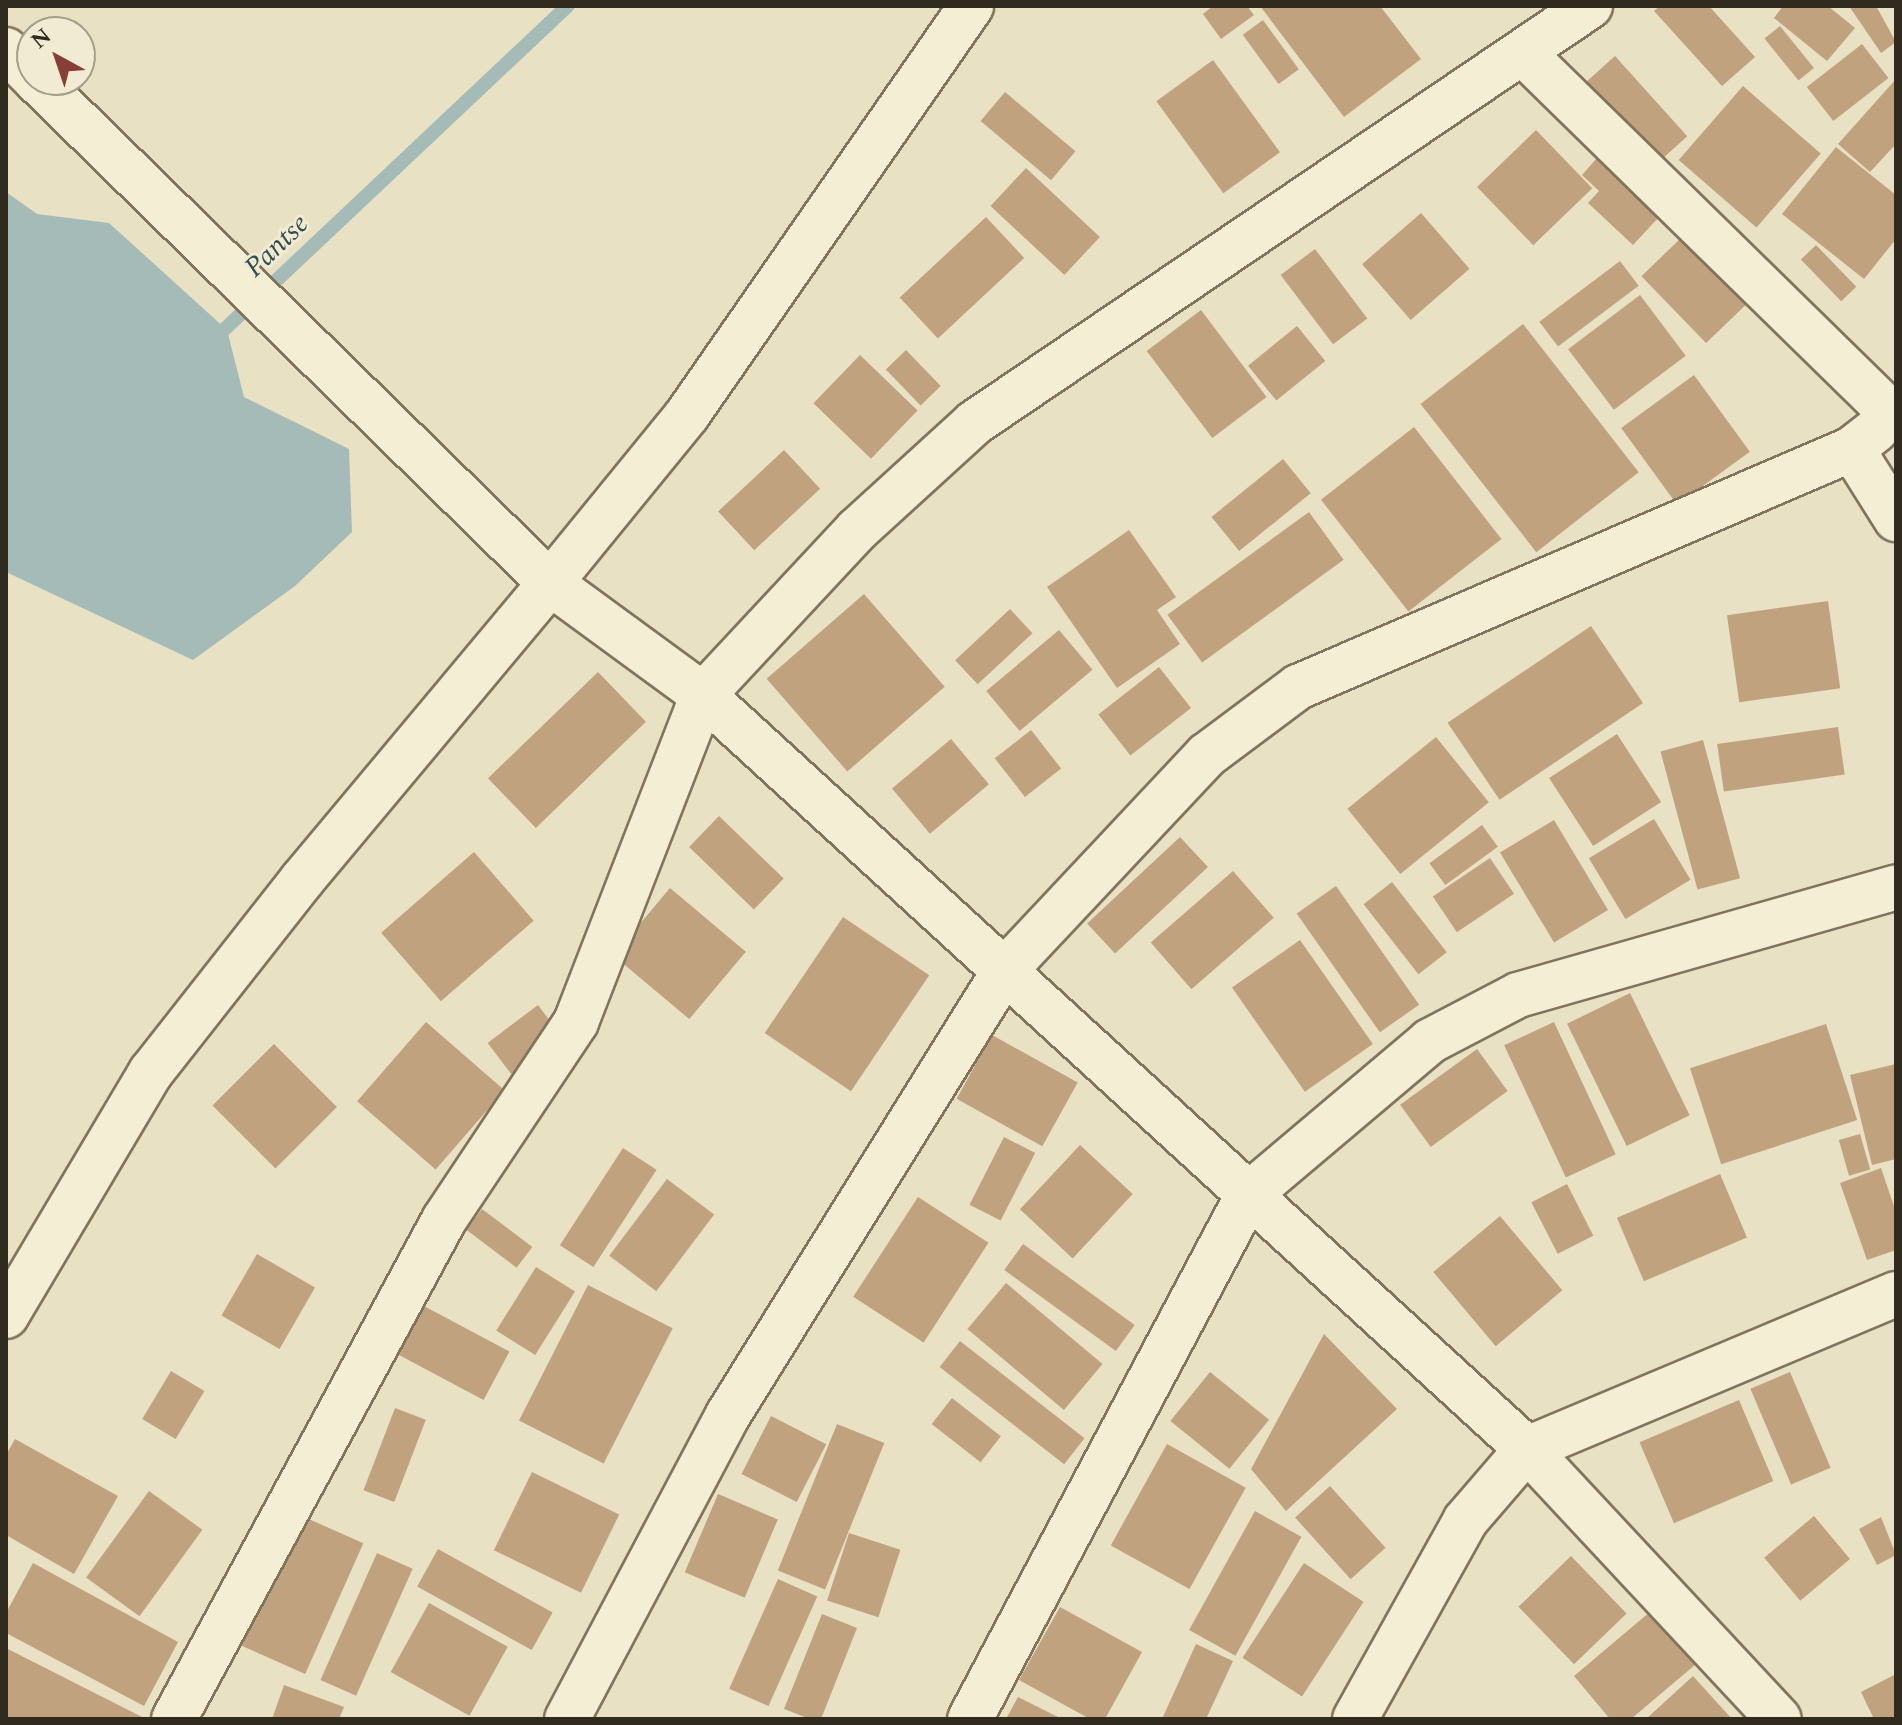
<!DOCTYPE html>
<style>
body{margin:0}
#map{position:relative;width:1902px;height:1725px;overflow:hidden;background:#e8e1c4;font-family:Spectral,serif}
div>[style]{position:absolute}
.water>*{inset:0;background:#a5bbb7}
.stream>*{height:14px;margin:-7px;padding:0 7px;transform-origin:7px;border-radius:7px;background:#a5bbb7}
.building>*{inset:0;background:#c1a27e;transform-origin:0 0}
.roads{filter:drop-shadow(2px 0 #80745c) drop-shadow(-2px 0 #80745c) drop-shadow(0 2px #80745c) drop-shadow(0 -2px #80745c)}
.minor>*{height:44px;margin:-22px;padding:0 22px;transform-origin:22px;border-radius:22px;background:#f4eed5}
span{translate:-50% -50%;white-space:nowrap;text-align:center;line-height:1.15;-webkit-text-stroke:6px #f0ebd2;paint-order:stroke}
.water-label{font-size:28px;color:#304d4f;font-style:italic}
.frame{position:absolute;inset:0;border:8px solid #312a1f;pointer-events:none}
.north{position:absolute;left:16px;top:16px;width:80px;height:80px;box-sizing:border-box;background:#f0ebd2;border:2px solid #a49e8a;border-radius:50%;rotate:320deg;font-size:22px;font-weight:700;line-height:32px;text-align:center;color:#312a1f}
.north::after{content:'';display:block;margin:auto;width:28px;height:36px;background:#873e34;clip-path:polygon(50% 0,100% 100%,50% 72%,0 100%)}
</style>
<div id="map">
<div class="water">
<i style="clip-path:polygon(6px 192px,37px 214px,109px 223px,227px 330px,244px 397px,349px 449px,352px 532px,295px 586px,193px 660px,6px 572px)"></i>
</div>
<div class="stream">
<i style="left:211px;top:342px;width:490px;rotate:-43.3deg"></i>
</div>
<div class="building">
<i style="clip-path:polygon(1213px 6px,1247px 6px,1254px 15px,1221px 39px,1203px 14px)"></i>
<i style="clip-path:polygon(1260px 6px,1380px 6px,1421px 59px,1344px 117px)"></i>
<i style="clip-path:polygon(1660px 6px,1709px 6px,1755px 57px,1722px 86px,1654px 11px)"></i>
<i style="clip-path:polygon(1783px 6px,1828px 6px,1855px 28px,1827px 61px,1774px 18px)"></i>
<i style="clip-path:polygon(1849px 6px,1876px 6px,1896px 42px,1881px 53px)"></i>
<i style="left:1263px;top:20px;width:61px;height:25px;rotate:54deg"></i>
<i style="left:1780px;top:26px;width:54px;height:20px;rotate:51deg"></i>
<i style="left:1862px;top:44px;width:43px;height:70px;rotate:52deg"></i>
<i style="left:1615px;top:56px;width:108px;height:38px;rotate:48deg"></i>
<i style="left:1213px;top:60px;width:114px;height:70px;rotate:54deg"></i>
<i style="clip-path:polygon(1896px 79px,1896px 144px,1870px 172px,1838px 144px)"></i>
<i style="left:1743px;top:86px;width:103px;height:98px;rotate:41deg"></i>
<i style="left:1005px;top:92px;width:92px;height:38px;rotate:40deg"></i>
<i style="left:1536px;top:130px;width:81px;height:82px;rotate:46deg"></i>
<i style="clip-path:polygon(1836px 147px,1896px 195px,1896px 239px,1864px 279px,1782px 214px)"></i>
<i style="clip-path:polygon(1597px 158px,1659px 217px,1633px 245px,1588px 203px,1599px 191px,1582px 175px)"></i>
<i style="left:1026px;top:168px;width:101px;height:52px;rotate:43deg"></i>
<i style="left:1421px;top:213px;width:74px;height:78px;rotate:49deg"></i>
<i style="left:986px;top:217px;width:56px;height:118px;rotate:47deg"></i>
<i style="left:1681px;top:238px;width:93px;height:55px;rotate:46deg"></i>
<i style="left:1816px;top:245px;width:58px;height:21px;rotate:46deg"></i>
<i style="left:1315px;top:249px;width:87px;height:43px;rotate:53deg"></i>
<i style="left:1620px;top:261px;width:31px;height:101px;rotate:53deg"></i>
<i style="left:1640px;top:295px;width:76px;height:90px;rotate:53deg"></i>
<i style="left:1201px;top:310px;width:109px;height:68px;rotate:53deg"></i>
<i style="left:1523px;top:324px;width:188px;height:130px;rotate:52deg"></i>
<i style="left:1297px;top:326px;width:45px;height:63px;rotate:51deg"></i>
<i style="left:906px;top:350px;width:50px;height:28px;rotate:46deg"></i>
<i style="left:860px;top:355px;width:80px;height:67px;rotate:44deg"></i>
<i style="left:1694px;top:375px;width:95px;height:90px;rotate:54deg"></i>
<i style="left:1414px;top:427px;width:142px;height:118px;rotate:52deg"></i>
<i style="left:784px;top:450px;width:53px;height:90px;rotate:47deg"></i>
<i style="left:1283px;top:459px;width:44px;height:92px;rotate:51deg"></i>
<i style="left:1309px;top:512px;width:59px;height:175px;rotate:54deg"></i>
<i style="clip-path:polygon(1129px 530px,1176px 597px,1157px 610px,1180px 644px,1117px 688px,1047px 587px)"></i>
<i style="left:864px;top:594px;width:123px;height:129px;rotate:49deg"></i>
<i style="left:1828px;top:601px;width:88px;height:102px;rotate:82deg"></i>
<i style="left:1010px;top:609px;width:33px;height:75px;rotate:47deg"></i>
<i style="left:1591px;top:626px;width:93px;height:173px;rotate:56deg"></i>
<i style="left:1059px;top:630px;width:52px;height:95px;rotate:50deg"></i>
<i style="left:1159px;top:667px;width:52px;height:77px;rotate:52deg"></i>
<i style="left:598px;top:672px;width:69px;height:153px;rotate:46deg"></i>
<i style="left:1838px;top:727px;width:48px;height:122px;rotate:82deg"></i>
<i style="left:1031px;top:730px;width:49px;height:46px;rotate:52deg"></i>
<i style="left:1617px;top:734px;width:81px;height:81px;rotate:57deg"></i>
<i style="left:1436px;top:737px;width:84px;height:114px;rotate:51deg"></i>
<i style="left:951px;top:739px;width:59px;height:77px;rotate:50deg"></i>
<i style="left:1703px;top:740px;width:143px;height:44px;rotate:75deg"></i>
<i style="left:719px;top:816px;width:90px;height:43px;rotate:44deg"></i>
<i style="left:1654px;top:819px;width:71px;height:76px;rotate:59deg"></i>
<i style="left:1554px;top:820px;width:105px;height:63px;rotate:59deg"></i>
<i style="left:1482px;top:825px;width:27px;height:65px;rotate:54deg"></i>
<i style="left:1180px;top:837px;width:41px;height:127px;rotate:47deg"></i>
<i style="left:474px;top:852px;width:91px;height:123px;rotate:49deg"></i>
<i style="left:1490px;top:858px;width:43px;height:69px;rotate:56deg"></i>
<i style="left:1233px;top:871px;width:62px;height:109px;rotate:49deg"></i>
<i style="left:1392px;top:882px;width:89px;height:36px;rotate:52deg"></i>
<i style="left:1336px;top:886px;width:145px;height:48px;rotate:55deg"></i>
<i style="left:670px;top:888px;width:99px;height:88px;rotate:40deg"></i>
<i style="left:843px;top:917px;width:104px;height:140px;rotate:34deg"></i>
<i style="left:1300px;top:940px;width:127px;height:83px;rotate:55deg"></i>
<i style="left:1630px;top:993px;width:136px;height:70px;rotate:64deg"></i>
<i style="left:538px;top:1005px;width:39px;height:63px;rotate:53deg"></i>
<i style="left:426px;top:1022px;width:104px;height:105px;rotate:41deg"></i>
<i style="left:1554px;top:1022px;width:146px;height:55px;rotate:65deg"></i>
<i style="left:1826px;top:1024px;width:101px;height:143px;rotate:72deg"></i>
<i style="left:992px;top:1035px;width:98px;height:73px;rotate:29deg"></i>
<i style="left:274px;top:1044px;width:89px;height:87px;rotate:45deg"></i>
<i style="left:1477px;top:1049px;width:52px;height:95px;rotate:54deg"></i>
<i style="clip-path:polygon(1896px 1064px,1896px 1159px,1872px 1165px,1850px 1075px)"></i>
<i style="left:1860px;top:1134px;width:37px;height:22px;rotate:74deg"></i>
<i style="left:1004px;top:1137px;width:35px;height:76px;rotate:27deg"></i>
<i style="left:1080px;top:1145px;width:72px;height:88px;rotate:43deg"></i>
<i style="left:623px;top:1148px;width:40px;height:116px;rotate:33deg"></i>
<i style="clip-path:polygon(1881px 1168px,1896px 1212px,1896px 1250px,1867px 1260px,1840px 1183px)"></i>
<i style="left:1720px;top:1174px;width:69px;height:112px;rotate:67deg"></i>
<i style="left:667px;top:1179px;width:59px;height:96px;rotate:37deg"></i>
<i style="left:1567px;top:1184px;width:58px;height:40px;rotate:63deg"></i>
<i style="left:918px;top:1197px;width:84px;height:119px;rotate:33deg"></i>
<i style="left:482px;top:1209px;width:63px;height:26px;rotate:37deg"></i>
<i style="left:1500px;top:1216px;width:97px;height:87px;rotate:50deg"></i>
<i style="left:1023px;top:1244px;width:138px;height:32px;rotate:36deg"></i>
<i style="left:257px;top:1254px;width:67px;height:71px;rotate:30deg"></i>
<i style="left:536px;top:1267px;width:46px;height:75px;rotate:32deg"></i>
<i style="left:1006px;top:1283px;width:126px;height:60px;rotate:40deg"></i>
<i style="left:588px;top:1285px;width:95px;height:152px;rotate:27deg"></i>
<i style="left:422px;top:1305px;width:99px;height:55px;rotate:28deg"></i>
<i style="clip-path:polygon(1324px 1334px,1397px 1409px,1286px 1511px,1251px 1469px)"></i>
<i style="left:960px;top:1341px;width:158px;height:33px;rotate:38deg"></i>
<i style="left:171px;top:1371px;width:39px;height:56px;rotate:31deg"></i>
<i style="left:1210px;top:1372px;width:76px;height:63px;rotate:39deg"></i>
<i style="left:1790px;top:1372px;width:104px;height:43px;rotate:67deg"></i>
<i style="left:952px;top:1398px;width:62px;height:33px;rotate:38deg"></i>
<i style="left:1739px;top:1400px;width:88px;height:108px;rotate:67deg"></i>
<i style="left:395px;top:1408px;width:33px;height:88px;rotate:21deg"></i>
<i style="left:771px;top:1416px;width:62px;height:65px;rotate:27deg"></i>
<i style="left:837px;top:1424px;width:51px;height:158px;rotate:22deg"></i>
<i style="clip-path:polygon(15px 1439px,118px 1496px,74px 1574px,6px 1535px,6px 1455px)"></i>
<i style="left:1167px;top:1444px;width:90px;height:116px;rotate:29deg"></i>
<i style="left:532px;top:1472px;width:97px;height:87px;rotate:26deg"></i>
<i style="left:1330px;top:1486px;width:83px;height:47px;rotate:48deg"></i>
<i style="left:149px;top:1491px;width:66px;height:107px;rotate:36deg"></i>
<i style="left:718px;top:1494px;width:65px;height:85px;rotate:23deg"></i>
<i style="left:1255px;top:1511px;width:53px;height:136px;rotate:29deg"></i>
<i style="left:293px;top:1512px;width:77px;height:143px;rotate:24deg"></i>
<i style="left:1814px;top:1516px;width:56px;height:65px;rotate:50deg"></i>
<i style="clip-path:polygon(1881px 1517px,1896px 1555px,1877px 1565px,1859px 1529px)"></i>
<i style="left:849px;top:1533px;width:54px;height:71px;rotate:18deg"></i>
<i style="left:438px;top:1549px;width:131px;height:43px;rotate:29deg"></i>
<i style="left:377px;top:1553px;width:39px;height:139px;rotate:24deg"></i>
<i style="left:1571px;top:1556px;width:80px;height:73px;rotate:46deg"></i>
<i style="clip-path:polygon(33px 1563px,178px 1642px,144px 1706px,6px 1633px,6px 1613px)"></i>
<i style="left:1304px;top:1563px;width:71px;height:113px;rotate:33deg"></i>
<i style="left:778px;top:1579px;width:43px;height:120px;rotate:24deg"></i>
<i style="left:429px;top:1603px;width:90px;height:79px;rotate:29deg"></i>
<i style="clip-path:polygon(1657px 1606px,1702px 1659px,1631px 1719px,1610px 1719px,1574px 1676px)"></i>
<i style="clip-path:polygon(1060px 1607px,1142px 1652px,1105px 1719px,1090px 1719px,1019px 1680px)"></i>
<i style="clip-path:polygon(822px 1614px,857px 1628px,821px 1719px,810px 1719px,784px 1709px)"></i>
<i style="clip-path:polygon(1196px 1644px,1233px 1661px,1206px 1719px,1162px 1719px)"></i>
<i style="clip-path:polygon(6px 1648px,146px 1719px,6px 1719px)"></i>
<i style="clip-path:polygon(1896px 1674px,1896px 1719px,1874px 1719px,1861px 1692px)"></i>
<i style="clip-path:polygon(1693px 1676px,1732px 1719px,1646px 1719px)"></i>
<i style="clip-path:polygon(284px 1685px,344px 1707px,339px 1719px,272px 1719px)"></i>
<i style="clip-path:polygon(1018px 1697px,1062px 1719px,1006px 1719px)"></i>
</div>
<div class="roads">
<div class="minor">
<i style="left:6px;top:50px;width:37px;rotate:45deg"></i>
<i style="left:1523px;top:53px;width:520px;rotate:44.38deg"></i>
<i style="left:36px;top:80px;width:719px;rotate:44.38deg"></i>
<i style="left:550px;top:583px;width:217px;rotate:-50.8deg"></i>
<i style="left:687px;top:415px;width:498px;rotate:-55.2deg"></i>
<i style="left:1876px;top:430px;width:31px;rotate:142deg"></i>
<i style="left:1852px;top:449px;width:83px;rotate:57.8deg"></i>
<i style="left:6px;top:1316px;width:284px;rotate:-59.3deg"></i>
<i style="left:151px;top:1072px;width:244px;rotate:-51.8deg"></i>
<i style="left:302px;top:880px;width:387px;rotate:-50.1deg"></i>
<i style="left:550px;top:583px;width:190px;rotate:36.2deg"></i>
<i style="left:703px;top:695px;width:226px;rotate:-47deg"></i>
<i style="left:857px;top:530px;width:159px;rotate:-42.4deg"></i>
<i style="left:974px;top:423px;width:744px;rotate:-34.1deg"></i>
<i style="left:174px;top:1719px;width:567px;rotate:-61.58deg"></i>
<i style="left:444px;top:1220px;width:238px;rotate:-56.3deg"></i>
<i style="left:576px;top:1022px;width:351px;rotate:-68.8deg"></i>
<i style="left:703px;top:695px;width:1117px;rotate:42.46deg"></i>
<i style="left:1527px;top:1449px;width:369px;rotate:47deg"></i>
<i style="left:567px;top:1719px;width:344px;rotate:-62.1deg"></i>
<i style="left:728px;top:1415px;width:524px;rotate:-58.1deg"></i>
<i style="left:1005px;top:970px;width:295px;rotate:-46.8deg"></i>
<i style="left:1207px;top:755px;width:114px;rotate:-36.8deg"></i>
<i style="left:1298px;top:687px;width:603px;rotate:-23.25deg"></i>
<i style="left:970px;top:1719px;width:593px;rotate:-62.05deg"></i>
<i style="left:1248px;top:1195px;width:238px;rotate:-40.2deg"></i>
<i style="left:1430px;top:1041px;width:99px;rotate:-27.6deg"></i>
<i style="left:1518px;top:995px;width:393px;rotate:-15.9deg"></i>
<i style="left:1355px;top:1719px;width:227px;rotate:-60.9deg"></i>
<i style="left:1465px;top:1521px;width:95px;rotate:-49.3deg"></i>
<i style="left:1527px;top:1449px;width:400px;rotate:-22.8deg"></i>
</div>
</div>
<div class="water-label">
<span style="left:277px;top:246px;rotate:-44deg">Pantse</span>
</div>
<div class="frame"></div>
<div class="north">N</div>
</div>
